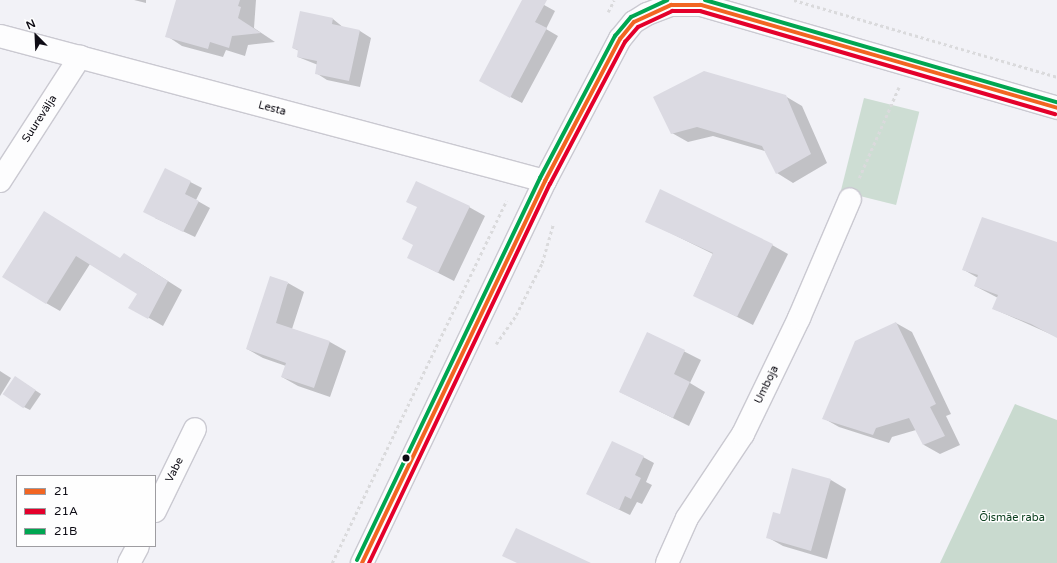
<!DOCTYPE html>
<meta charset="utf-8">
<style>
body{margin:0}
#map{position:relative;width:1057px;height:563px;overflow:hidden;background:#f2f2f7;font-family:"Varela Round",sans-serif}
div>[style]{position:absolute}
.green>*{inset:0;background:#cdddd3;transform-origin:0 0}
.forest>*{inset:0;background:#c9dacf}
.shadow>*{inset:0;background:#0003}
.building>*{inset:0;background:#dbdae2;transform-origin:0 0}
.path>*{height:2.5px;margin-top:-1.25px;transform-origin:0;background:repeating-linear-gradient(90deg,#dadadc 0 3px,transparent 0 6px)}
.roads{filter:drop-shadow(1px 0 #cac9d1) drop-shadow(-1px 0 #cac9d1) drop-shadow(0 1px #cac9d1) drop-shadow(0 -1px #cac9d1)}
.street>*{height:22px;margin:-11px;padding:0 11px;transform-origin:11px;border-radius:11px;background:#fdfdfe}
.secondary>*{height:22px;margin:-11px;padding:0 11px;transform-origin:11px;border-radius:11px;background:#fdfdfe}
.bus-1>*{height:4px;margin:-2px;padding:0 2px;transform-origin:2px;border-radius:2px;background:#f26522}
.bus-2>*{height:4px;margin:-2px;padding:0 2px;transform-origin:2px;border-radius:2px;background:#e4002b}
.bus-3>*{height:4px;margin:-2px;padding:0 2px;transform-origin:2px;border-radius:2px;background:#00a651}
.dots>*{width:11px;height:11px;translate:-50% -50%;box-sizing:border-box;border:2px solid #fefefe;border-radius:50%}
span{translate:-50% -50%;white-space:nowrap;text-align:center;line-height:1.15;-webkit-text-stroke:3px #fefefe;paint-order:stroke}
.street-label{font-size:11px;color:#0e0c15}
.park-label{font-size:11px;color:#0e4121}
.legend{position:absolute;left:16px;top:475px;width:140px;height:72px;box-sizing:border-box;background:#fefefe;border:1px solid #9e9da1;margin:0;padding:5px 7px;list-style:none;font-size:12px;color:#0e0c15}
.legend li{display:flex;align-items:center;gap:8px;height:20px}
.legend b{width:20px;border:1px solid #9e9da1}
.north{position:absolute;left:16px;top:16px;width:40px;height:40px;-webkit-text-stroke:3px #fefefe;paint-order:stroke;rotate:336deg;font-size:11px;font-weight:700;line-height:16px;text-align:center;color:#0e0c15}
.north::after{content:'';display:block;margin:auto;width:14px;height:18px;background:#0e0c15;clip-path:polygon(50% 0,100% 100%,50% 72%,0 100%)}
</style>
<div id="map">
<div class="green">
<i style="left:864px;top:98px;width:57px;height:96px;rotate:14deg"></i>
</div>
<div class="forest">
<i style="clip-path:polygon(1015px 404px,1057px 420px,1057px 563px,940px 563px)"></i>
</div>
<div class="shadow">
<i style="clip-path:polygon(134px 0,146px 0,146px 3px)"></i>
<i style="clip-path:polygon(177px 0,256px 0,254px 28px,275px 42px,248px 45px,245px 56px,226px 50px,223px 57px,182px 46px,167px 36px)"></i>
<i style="clip-path:polygon(523px 0,535px 0,555px 11px,546px 29px,558px 36px,522px 103px,491px 87px)"></i>
<i style="clip-path:polygon(333px 19px,344px 28px,360px 31px,371px 38px,360px 87px,327px 80px,316px 73px,318px 65px,298px 57px,299px 51px,293px 48px)"></i>
<i style="clip-path:polygon(785px 96px,802px 106px,827px 163px,793px 183px,777px 173px,765px 151px,713px 136px,688px 142px,672px 133px)"></i>
<i style="clip-path:polygon(165px 169px,202px 188px,196px 200px,210px 208px,195px 237px,155px 218px)"></i>
<i style="clip-path:polygon(469px 207px,485px 216px,454px 281px,409px 258px,414px 245px,418px 208px)"></i>
<i style="clip-path:polygon(44px 212px,120px 259px,138px 262px,182px 290px,163px 326px,130px 307px,139px 294px,90px 264px,60px 311px,46px 303px)"></i>
<i style="clip-path:polygon(646px 221px,772px 245px,788px 254px,753px 325px,694px 295px,713px 254px)"></i>
<i style="clip-path:polygon(1057px 243px,1057px 337px,994px 309px,998px 298px,975px 286px,978px 278px,964px 270px)"></i>
<i style="clip-path:polygon(288px 283px,304px 292px,292px 329px,330px 342px,346px 351px,330px 397px,298px 386px,282px 377px,286px 366px,263px 358px,247px 349px)"></i>
<i style="clip-path:polygon(896px 323px,912px 332px,951px 414px,946px 416px,960px 445px,940px 454px,924px 445px,916px 430px,892px 437px,889px 443px,839px 427px,823px 418px)"></i>
<i style="clip-path:polygon(648px 333px,701px 360px,690px 383px,705px 392px,689px 426px,620px 392px)"></i>
<i style="clip-path:polygon(0 371px,11px 378px,0 396px)"></i>
<i style="clip-path:polygon(21px 381px,41px 394px,30px 410px,24px 407px)"></i>
<i style="clip-path:polygon(643px 457px,654px 463px,646px 482px,652px 485px,642px 504px,637px 502px,630px 515px,599px 500px)"></i>
<i style="clip-path:polygon(831px 480px,846px 489px,827px 559px,783px 546px,767px 537px,780px 515px)"></i>
</div>
<div class="building">
<i style="clip-path:polygon(176px 0,240px 0,238px 6px,241px 7px,238px 18px,261px 33px,232px 36px,229px 48px,210px 42px,208px 49px,165px 37px)"></i>
<i style="clip-path:polygon(522px 0,547px 0,535px 22px,547px 28px,510px 98px,479px 81px)"></i>
<i style="clip-path:polygon(300px 11px,333px 18px,332px 24px,360px 30px,349px 81px,315px 74px,317px 61px,297px 57px,298px 50px,292px 48px)"></i>
<i style="clip-path:polygon(704px 71px,786px 95px,811px 154px,776px 174px,762px 146px,697px 127px,671px 134px,653px 97px)"></i>
<i style="clip-path:polygon(165px 168px,191px 181px,185px 194px,199px 201px,183px 232px,143px 212px)"></i>
<i style="clip-path:polygon(416px 181px,470px 206px,438px 273px,407px 258px,413px 245px,402px 239px,417px 207px,406px 202px)"></i>
<i style="clip-path:polygon(660px 189px,773px 244px,737px 317px,693px 296px,713px 253px,645px 222px)"></i>
<i style="clip-path:polygon(44px 211px,120px 258px,124px 253px,168px 281px,148px 319px,128px 308px,137px 294px,76px 256px,46px 304px,2px 277px)"></i>
<i style="clip-path:polygon(982px 217px,1057px 242px,1057px 338px,1031px 324px,992px 309px,998px 295px,974px 286px,978px 275px,962px 270px)"></i>
<i style="clip-path:polygon(270px 276px,288px 282px,276px 323px,330px 341px,314px 388px,281px 377px,286px 363px,246px 349px)"></i>
<i style="clip-path:polygon(896px 322px,936px 404px,930px 407px,945px 436px,923px 445px,909px 418px,876px 428px,873px 435px,822px 419px,855px 341px)"></i>
<i style="clip-path:polygon(647px 332px,685px 350px,674px 374px,690px 382px,673px 418px,619px 392px)"></i>
<i style="left:15px;top:376px;width:25px;height:22px;rotate:34deg"></i>
<i style="clip-path:polygon(612px 441px,644px 456px,635px 475px,641px 478px,631px 499px,625px 496px,619px 510px,586px 494px)"></i>
<i style="clip-path:polygon(792px 468px,831px 479px,811px 551px,766px 538px,773px 512px,780px 514px)"></i>
<i style="clip-path:polygon(516px 528px,591px 563px,517px 563px,502px 556px)"></i>
</div>
<div class="path">
<i style="left:794px;top:0;width:274px;rotate:16.3deg"></i>
<i style="left:608px;top:12px;width:13px;rotate:-63deg"></i>
<i style="left:859px;top:178px;width:99px;rotate:-66.3deg"></i>
<i style="left:496px;top:344px;width:35px;rotate:-55deg"></i>
<i style="left:516px;top:315px;width:58px;rotate:-63.4deg"></i>
<i style="left:542px;top:263px;width:40px;rotate:-74deg"></i>
<i style="left:332px;top:563px;width:402px;rotate:-64.3deg"></i>
</div>
<div class="roads">
<div class="street">
<i style="left:0;top:36px;width:564px;rotate:14.9deg"></i>
<i style="left:0;top:181px;width:148px;rotate:-57.2deg"></i>
<i style="left:155px;top:511px;width:91px;rotate:-64deg"></i>
<i style="left:129px;top:563px;width:19px;rotate:-62deg"></i>
<i style="left:667px;top:563px;width:49px;rotate:-66deg"></i>
<i style="left:687px;top:518px;width:101px;rotate:-56.3deg"></i>
<i style="left:743px;top:434px;width:129px;rotate:-64.2deg"></i>
<i style="left:799px;top:318px;width:129px;rotate:-66.8deg"></i>
</div>
<div class="secondary">
<i style="left:362px;top:563px;width:424px;rotate:-64.4deg"></i>
<i style="left:545px;top:181px;width:161px;rotate:-62.2deg"></i>
<i style="left:620px;top:39px;width:22px;rotate:-51deg"></i>
<i style="left:634px;top:22px;width:15px;rotate:-32deg"></i>
<i style="left:647px;top:14px;width:26px;rotate:-21deg"></i>
<i style="left:671px;top:5px;width:30px"></i>
<i style="left:701px;top:5px;width:371px;rotate:16.1deg"></i>
</div>
</div>
<div class="bus-1">
<i style="left:362px;top:563px;width:424px;rotate:-64.4deg"></i>
<i style="left:545px;top:181px;width:161px;rotate:-62.2deg"></i>
<i style="left:620px;top:39px;width:22px;rotate:-51deg"></i>
<i style="left:634px;top:22px;width:41px;rotate:-24.7deg"></i>
<i style="left:671px;top:5px;width:30px"></i>
<i style="left:701px;top:5px;width:371px;rotate:16.1deg"></i>
</div>
<div class="bus-2">
<i style="left:369px;top:563px;width:420px;rotate:-64.5deg"></i>
<i style="left:550px;top:184px;width:161px;rotate:-62.2deg"></i>
<i style="left:625px;top:42px;width:20px;rotate:-49deg"></i>
<i style="left:638px;top:27px;width:38px;rotate:-25deg"></i>
<i style="left:672px;top:11px;width:28px"></i>
<i style="left:700px;top:11px;width:370px;rotate:16.2deg"></i>
</div>
<div class="bus-3">
<i style="left:705px;top:0;width:366px;rotate:16.2deg"></i>
<i style="left:357px;top:560px;width:424px;rotate:-64.4deg"></i>
<i style="left:540px;top:178px;width:161px;rotate:-62.2deg"></i>
<i style="left:615px;top:36px;width:25px;rotate:-50deg"></i>
<i style="left:631px;top:17px;width:40px;rotate:-25deg"></i>
</div>
<div class="dots">
<i style="left:406px;top:458px;background:#0e0c15"></i>
</div>
<div class="street-label">
<span style="left:272px;top:109px;rotate:15deg">Lesta</span>
<span style="left:40px;top:119px;rotate:-57deg">Suurevälja</span>
<span style="left:767px;top:385px;rotate:-64deg">Umboja</span>
<span style="left:175px;top:470px;rotate:-64deg">Vabe</span>
</div>
<div class="park-label">
<span style="left:1012px;top:518px">Õismäe raba</span>
</div>
<ul class="legend">
<li><b style="height:5px;background:#f26522"></b>21</li>
<li><b style="height:5px;background:#e4002b"></b>21A</li>
<li><b style="height:5px;background:#00a651"></b>21B</li>
</ul>
<div class="north">N</div>
</div>
